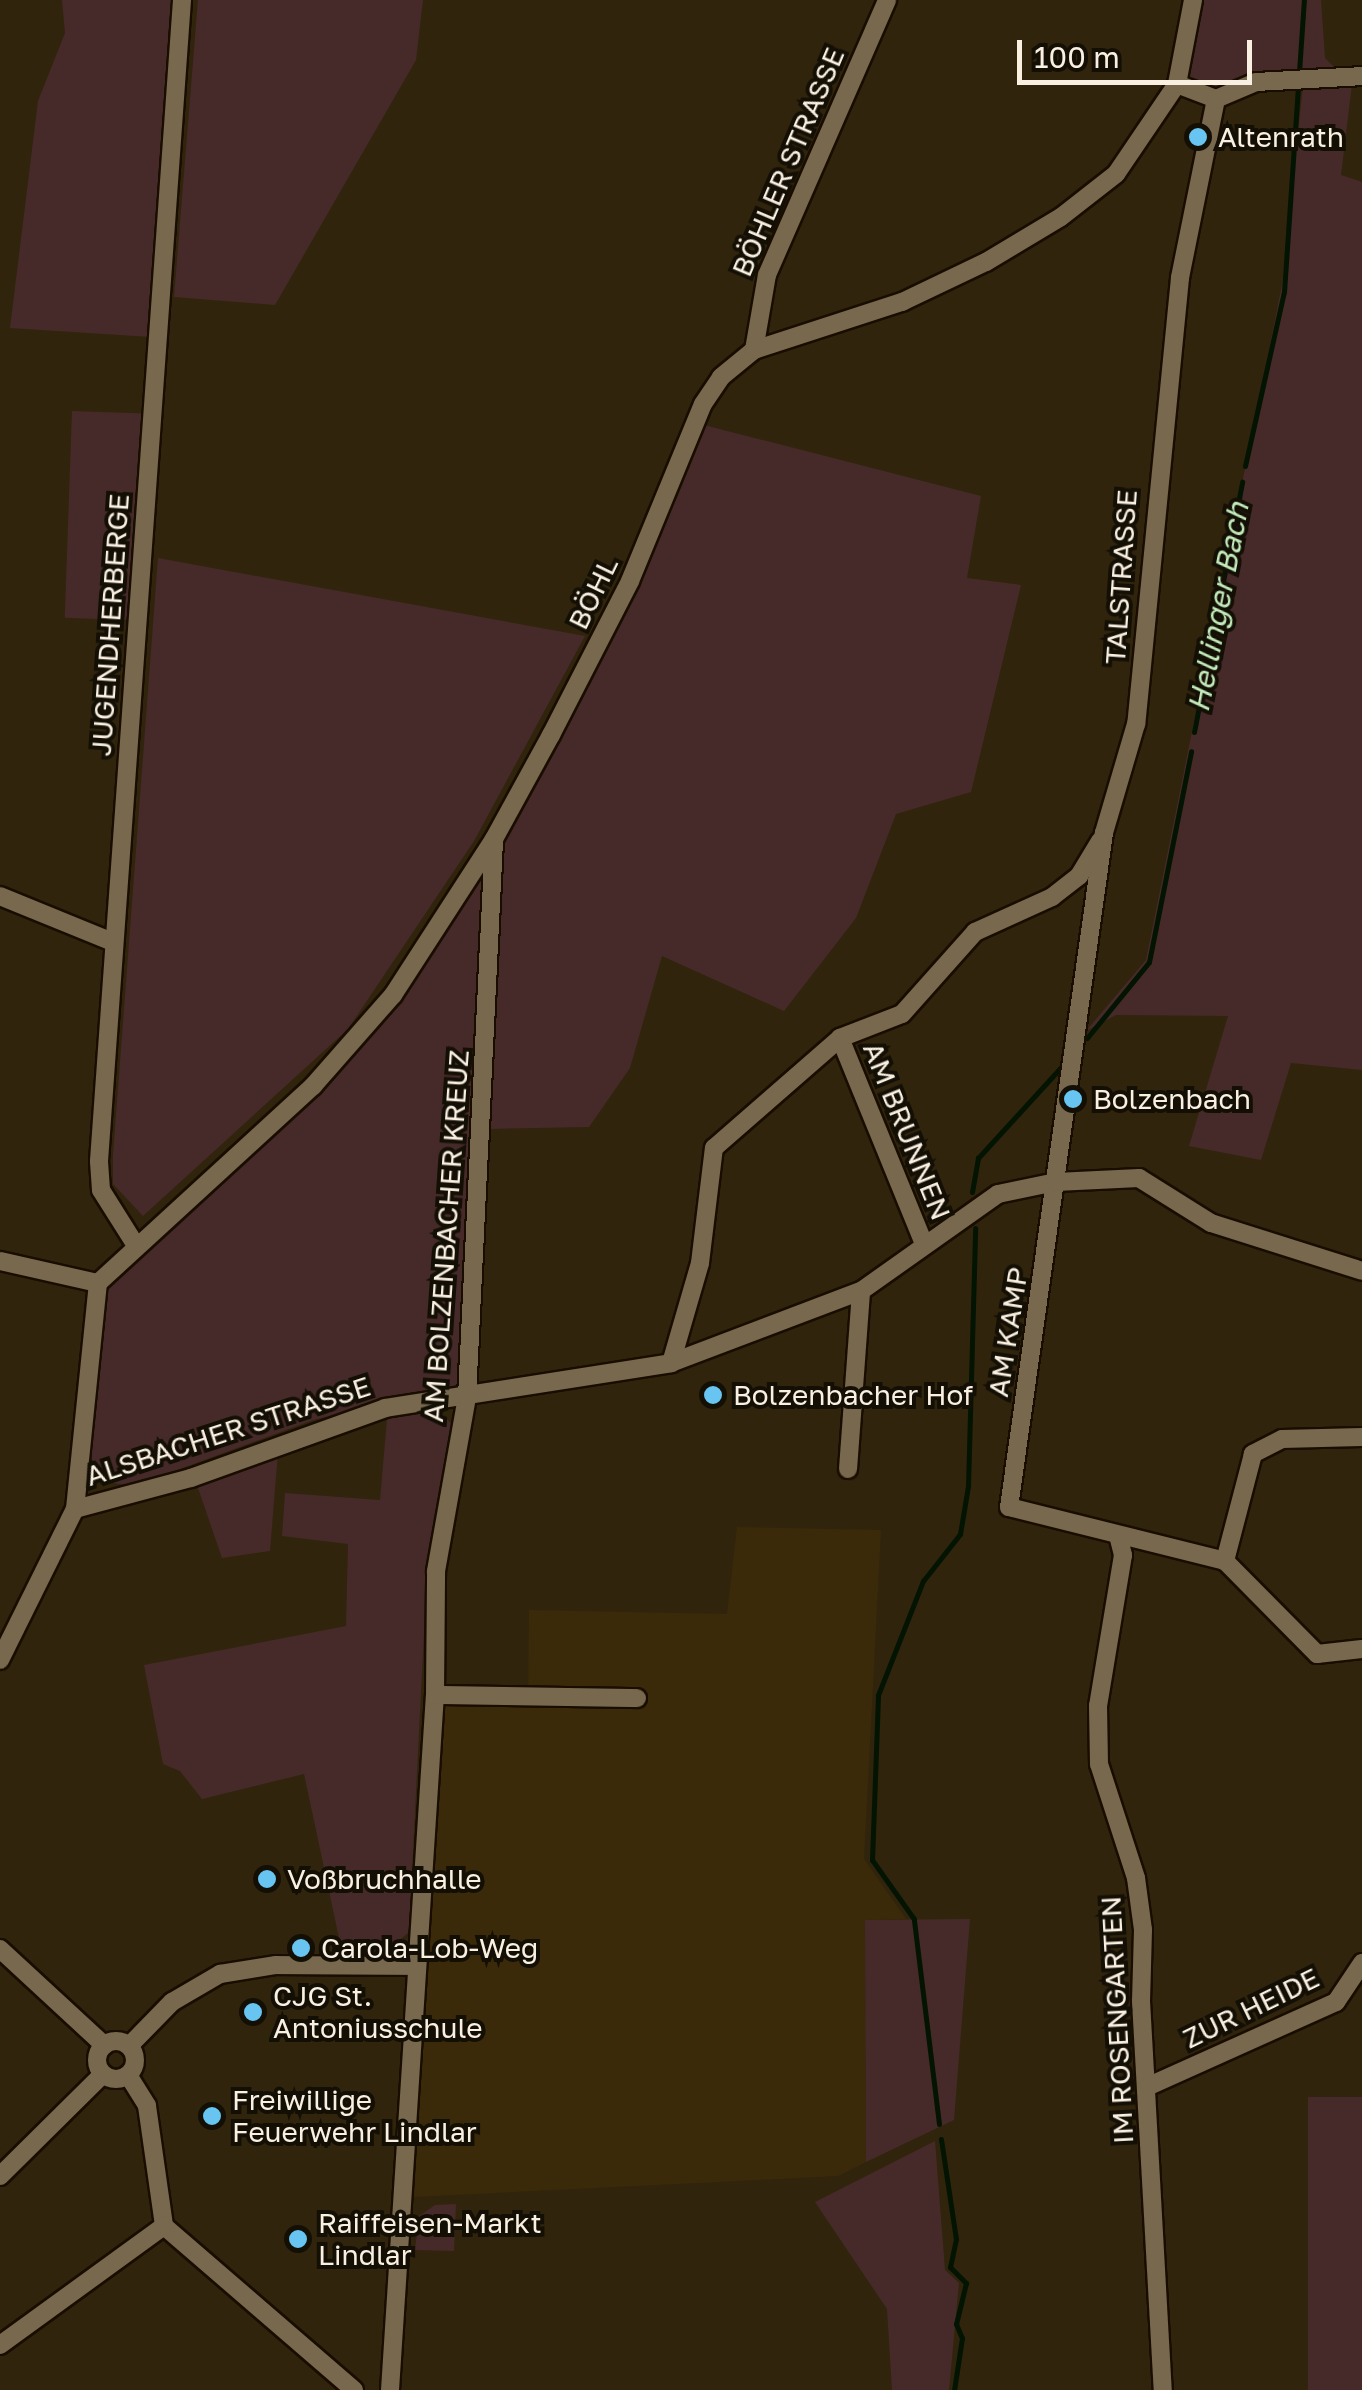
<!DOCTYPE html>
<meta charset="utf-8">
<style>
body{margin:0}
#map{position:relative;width:1362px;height:2390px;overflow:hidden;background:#31240c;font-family:"Golos Text",sans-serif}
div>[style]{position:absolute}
.built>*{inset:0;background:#3a2a09}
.green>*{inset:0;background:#462a29;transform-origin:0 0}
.stream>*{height:5px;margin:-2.5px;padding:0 2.5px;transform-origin:2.5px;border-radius:2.5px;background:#041402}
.roads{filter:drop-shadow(2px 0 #190d00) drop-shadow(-2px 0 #190d00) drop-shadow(0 2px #190d00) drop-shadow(0 -2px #190d00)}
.street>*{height:18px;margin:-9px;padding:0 9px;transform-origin:9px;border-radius:9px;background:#77684e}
.street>.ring{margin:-9px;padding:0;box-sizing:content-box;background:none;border:18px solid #77684e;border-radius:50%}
.dots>*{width:28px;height:28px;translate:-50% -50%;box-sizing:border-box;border:5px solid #140f05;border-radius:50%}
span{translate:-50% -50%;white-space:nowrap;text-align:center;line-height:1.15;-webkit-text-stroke:8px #140f05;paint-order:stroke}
.poi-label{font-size:28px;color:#f9f0e2}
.left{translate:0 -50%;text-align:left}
.street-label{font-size:28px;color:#f9f0e2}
.water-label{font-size:30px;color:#c2eaba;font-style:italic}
.scale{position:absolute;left:1017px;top:40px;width:235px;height:45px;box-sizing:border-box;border:5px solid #f9f0e2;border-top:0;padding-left:12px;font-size:30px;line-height:35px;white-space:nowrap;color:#f9f0e2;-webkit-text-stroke:8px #140f05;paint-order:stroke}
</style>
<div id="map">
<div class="built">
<i style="clip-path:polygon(737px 1527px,881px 1530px,864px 1859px,906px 1919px,865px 1920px,866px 2162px,838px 2176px,414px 2197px,441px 1705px,528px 1705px,529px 1610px,727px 1614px)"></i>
</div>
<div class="green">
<i style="clip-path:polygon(62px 0,172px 0,151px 337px,10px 328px,38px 101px,65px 33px)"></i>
<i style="clip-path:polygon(198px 0,423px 0,416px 60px,275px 305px,174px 297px)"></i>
<i style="clip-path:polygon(1200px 0,1321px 0,1325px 58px,1337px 70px,1248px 75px,1214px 89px,1184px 79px)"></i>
<i style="clip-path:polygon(1352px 84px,1341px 175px,1362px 182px,1362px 1070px,1291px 1063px,1261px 1160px,1189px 1146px,1228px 1016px,1116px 1015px,1086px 1031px,1146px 960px,1282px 285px,1303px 86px)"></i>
<i style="left:72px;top:411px;width:73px;height:207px;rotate:2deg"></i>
<i style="clip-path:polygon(704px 425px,981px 496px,967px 578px,1021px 585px,971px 792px,896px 814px,856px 918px,784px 1011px,662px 956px,630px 1068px,589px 1127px,489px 1129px,500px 845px,614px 628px)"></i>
<i style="clip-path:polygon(158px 558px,585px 636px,474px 841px,348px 1029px,143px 1216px,113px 1184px,113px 1155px)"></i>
<i style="clip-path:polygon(478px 874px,486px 883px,458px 1385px,313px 1420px,134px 1486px,99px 1481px,88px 1454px,96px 1328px,107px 1283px,361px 1047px)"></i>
<i style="clip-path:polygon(439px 1410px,453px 1426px,427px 1572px,409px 1932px,389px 1949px,341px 1947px,304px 1774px,202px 1799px,180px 1771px,163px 1764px,144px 1665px,346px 1626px,348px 1544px,282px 1536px,285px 1493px,380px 1500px,387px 1419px)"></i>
<i style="clip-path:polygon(278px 1452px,270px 1551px,222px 1558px,197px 1485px)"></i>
<i style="clip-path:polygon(970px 1919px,954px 2120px,866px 2162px,865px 1920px)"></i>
<i style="left:1362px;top:2097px;width:293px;height:54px;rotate:90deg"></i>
<i style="clip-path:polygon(935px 2141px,945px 2270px,959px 2283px,949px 2390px,892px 2390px,887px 2309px,815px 2202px)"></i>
<i style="clip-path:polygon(456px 2204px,454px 2251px,415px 2250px,419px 2216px,435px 2205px)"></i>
</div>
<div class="stream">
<i style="left:1245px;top:466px;width:178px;rotate:-77.4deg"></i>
<i style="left:1284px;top:292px;width:293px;rotate:-86.1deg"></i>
<i style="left:1194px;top:732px;width:255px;rotate:-79.1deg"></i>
<i style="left:1087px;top:1038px;width:98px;rotate:-50.8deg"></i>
<i style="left:1149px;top:962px;width:215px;rotate:-78.7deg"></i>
<i style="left:972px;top:1192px;width:35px;rotate:-80deg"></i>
<i style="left:978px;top:1158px;width:126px;rotate:-47.6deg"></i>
<i style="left:939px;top:2124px;width:207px;rotate:-97deg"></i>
<i style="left:914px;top:1919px;width:72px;rotate:-125.4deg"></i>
<i style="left:872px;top:1860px;width:165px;rotate:-87.9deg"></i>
<i style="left:878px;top:1695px;width:123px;rotate:-68.5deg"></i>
<i style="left:923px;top:1581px;width:60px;rotate:-51.8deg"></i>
<i style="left:960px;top:1534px;width:49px;rotate:-80.5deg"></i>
<i style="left:968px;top:1486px;width:258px;rotate:-88.4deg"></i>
<i style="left:941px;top:2139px;width:101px;rotate:81.5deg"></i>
<i style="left:956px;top:2239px;width:29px;rotate:102deg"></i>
<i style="left:950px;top:2267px;width:23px;rotate:45deg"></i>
<i style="left:966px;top:2283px;width:42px;rotate:103.7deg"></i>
<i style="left:956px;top:2324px;width:15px;rotate:67deg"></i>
<i style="left:962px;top:2338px;width:53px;rotate:98.7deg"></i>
</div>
<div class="roads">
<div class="street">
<i style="left:1177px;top:84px;width:42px;rotate:21deg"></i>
<i style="left:1216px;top:99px;width:183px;rotate:101.4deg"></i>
<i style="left:1180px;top:278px;width:448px;rotate:95.6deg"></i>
<i style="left:1136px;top:724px;width:114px;rotate:106.4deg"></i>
<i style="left:1104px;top:833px;width:681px;rotate:98.02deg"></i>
<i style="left:1009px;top:1507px;width:223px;rotate:14deg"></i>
<i style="left:1216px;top:99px;width:43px;rotate:-23deg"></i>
<i style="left:1256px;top:82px;width:106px;rotate:-3.2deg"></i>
<i style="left:754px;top:350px;width:76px;rotate:-80.2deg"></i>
<i style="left:767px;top:275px;width:300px;rotate:-66.4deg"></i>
<i style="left:0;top:896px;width:122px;rotate:22.2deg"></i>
<i style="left:840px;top:1038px;width:222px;rotate:67.8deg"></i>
<i style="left:135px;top:1244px;width:64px;rotate:-122.2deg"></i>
<i style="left:101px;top:1190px;width:29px;rotate:-94deg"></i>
<i style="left:99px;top:1161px;width:1164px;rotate:-85.91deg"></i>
<i style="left:0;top:1261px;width:100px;rotate:12.7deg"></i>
<i style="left:671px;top:1363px;width:104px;rotate:-73.8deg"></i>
<i style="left:700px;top:1263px;width:116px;rotate:-83.1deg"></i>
<i style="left:714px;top:1148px;width:167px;rotate:-41.1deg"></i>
<i style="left:840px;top:1038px;width:66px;rotate:-21.2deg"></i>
<i style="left:902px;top:1014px;width:110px;rotate:-48.3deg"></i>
<i style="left:975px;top:932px;width:85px;rotate:-24.4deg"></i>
<i style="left:1052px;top:897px;width:34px;rotate:-38deg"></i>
<i style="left:1079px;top:876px;width:41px;rotate:-59deg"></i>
<i style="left:1362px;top:1437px;width:80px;rotate:178.6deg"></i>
<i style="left:1282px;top:1439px;width:33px;rotate:153deg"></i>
<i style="left:1253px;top:1454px;width:111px;rotate:104.7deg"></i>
<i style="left:1225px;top:1561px;width:131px;rotate:45.3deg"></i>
<i style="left:1317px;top:1654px;width:45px;rotate:-6.3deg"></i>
<i style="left:848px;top:1469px;width:178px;rotate:-85.8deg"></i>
<i style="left:75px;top:1509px;width:120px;rotate:-15deg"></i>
<i style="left:191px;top:1478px;width:206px;rotate:-19.8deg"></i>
<i style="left:385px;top:1408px;width:290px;rotate:-8.9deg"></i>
<i style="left:671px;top:1363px;width:203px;rotate:-20.8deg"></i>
<i style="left:861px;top:1291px;width:168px;rotate:-35.3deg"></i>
<i style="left:998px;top:1194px;width:59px;rotate:-11.7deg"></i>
<i style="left:1056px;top:1182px;width:83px;rotate:-2.8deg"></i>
<i style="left:1139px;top:1178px;width:85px;rotate:32deg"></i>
<i style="left:1211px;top:1223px;width:158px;rotate:17.6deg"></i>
<i style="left:1118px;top:1535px;width:21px;rotate:76deg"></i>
<i style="left:1123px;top:1555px;width:153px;rotate:99.4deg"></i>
<i style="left:1098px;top:1706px;width:58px;rotate:89deg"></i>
<i style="left:1099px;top:1764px;width:120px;rotate:72deg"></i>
<i style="left:1136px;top:1878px;width:52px;rotate:82.3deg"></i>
<i style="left:1143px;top:1930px;width:71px;rotate:91.6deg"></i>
<i style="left:1141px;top:2001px;width:390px;rotate:86.8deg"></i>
<i style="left:0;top:1660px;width:169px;rotate:-63.6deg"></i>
<i style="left:75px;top:1509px;width:227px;rotate:-84.2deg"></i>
<i style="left:98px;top:1283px;width:292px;rotate:-42.5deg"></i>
<i style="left:313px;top:1086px;width:121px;rotate:-48.7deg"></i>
<i style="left:393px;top:995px;width:186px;rotate:-57.1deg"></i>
<i style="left:494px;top:839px;width:119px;rotate:-61.3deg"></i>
<i style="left:551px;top:735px;width:173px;rotate:-62.8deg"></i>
<i style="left:630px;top:581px;width:191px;rotate:-67.6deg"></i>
<i style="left:703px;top:404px;width:32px;rotate:-56deg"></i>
<i style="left:721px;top:377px;width:43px;rotate:-39.3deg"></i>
<i style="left:754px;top:350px;width:156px;rotate:-18deg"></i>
<i style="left:902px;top:302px;width:93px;rotate:-25.5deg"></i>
<i style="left:986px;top:262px;width:87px;rotate:-31deg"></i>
<i style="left:1061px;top:217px;width:70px;rotate:-38deg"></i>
<i style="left:1116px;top:174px;width:109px;rotate:-55.9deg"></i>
<i style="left:1177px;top:84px;width:86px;rotate:-79.2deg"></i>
<i style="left:435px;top:1695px;width:202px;rotate:0.9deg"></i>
<i style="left:0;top:1949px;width:142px;rotate:42.7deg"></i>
<i class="ring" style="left:97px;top:2041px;width:20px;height:20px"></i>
<i style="left:129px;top:2046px;width:62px;rotate:-45.7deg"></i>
<i style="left:172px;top:2002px;width:56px;rotate:-30.3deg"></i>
<i style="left:220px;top:1974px;width:57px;rotate:-9.1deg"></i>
<i style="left:276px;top:1965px;width:139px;rotate:0.4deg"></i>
<i style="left:128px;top:2075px;width:36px;rotate:58deg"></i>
<i style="left:147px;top:2106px;width:121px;rotate:81.9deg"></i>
<i style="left:164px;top:2226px;width:251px;rotate:40.8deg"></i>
<i style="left:1149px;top:2086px;width:205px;rotate:-24.2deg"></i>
<i style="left:1336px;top:2002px;width:47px;rotate:-56.3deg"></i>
<i style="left:0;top:2176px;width:145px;rotate:-44.7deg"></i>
<i style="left:0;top:2345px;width:203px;rotate:-36deg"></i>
<i style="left:390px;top:2390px;width:696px;rotate:-86.3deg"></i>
<i style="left:435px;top:1695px;width:124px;rotate:-89.5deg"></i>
<i style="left:436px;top:1571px;width:177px;rotate:-79.9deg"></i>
<i style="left:467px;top:1397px;width:558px;rotate:-87.22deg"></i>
</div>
</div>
<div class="dots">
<i style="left:1198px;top:137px;background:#68c4f0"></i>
<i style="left:1073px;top:1099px;background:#68c4f0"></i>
<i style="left:713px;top:1395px;background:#68c4f0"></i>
<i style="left:267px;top:1879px;background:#68c4f0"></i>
<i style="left:301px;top:1948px;background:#68c4f0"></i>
<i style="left:253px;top:2012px;background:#68c4f0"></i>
<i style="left:212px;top:2116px;background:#68c4f0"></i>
<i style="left:298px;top:2239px;background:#68c4f0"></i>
</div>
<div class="poi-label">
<span class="left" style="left:1218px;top:137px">Altenrath</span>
<span class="left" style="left:1093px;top:1099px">Bolzenbach</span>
<span class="left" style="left:733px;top:1395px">Bolzenbacher Hof</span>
<span class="left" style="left:287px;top:1879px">Voßbruchhalle</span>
<span class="left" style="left:321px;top:1948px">Carola-Lob-Weg</span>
<span class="left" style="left:273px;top:2012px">CJG St.<br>Antoniusschule</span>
<span class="left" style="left:232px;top:2116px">Freiwillige<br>Feuerwehr Lindlar</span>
<span class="left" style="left:318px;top:2239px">Raiffeisen-Markt<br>Lindlar</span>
</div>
<div class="street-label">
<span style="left:788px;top:162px;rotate:-67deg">BÖHLER STRASSE</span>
<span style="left:1121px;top:577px;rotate:-86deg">TALSTRASSE</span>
<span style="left:593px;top:593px;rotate:-64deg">BÖHL</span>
<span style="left:110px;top:625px;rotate:-86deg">JUGENDHERBERGE</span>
<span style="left:907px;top:1131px;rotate:68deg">AM BRUNNEN</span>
<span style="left:446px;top:1236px;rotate:-86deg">AM BOLZENBACHER KREUZ</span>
<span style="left:1008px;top:1332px;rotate:-81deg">AM KAMP</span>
<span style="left:228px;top:1431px;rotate:-18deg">ALSBACHER STRASSE</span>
<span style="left:1251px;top:2008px;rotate:-26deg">ZUR HEIDE</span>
<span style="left:1117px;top:2020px;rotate:-93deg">IM ROSENGARTEN</span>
</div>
<div class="water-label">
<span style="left:1218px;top:607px;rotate:-79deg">Hellinger Bach</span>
</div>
<div class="scale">100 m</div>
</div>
